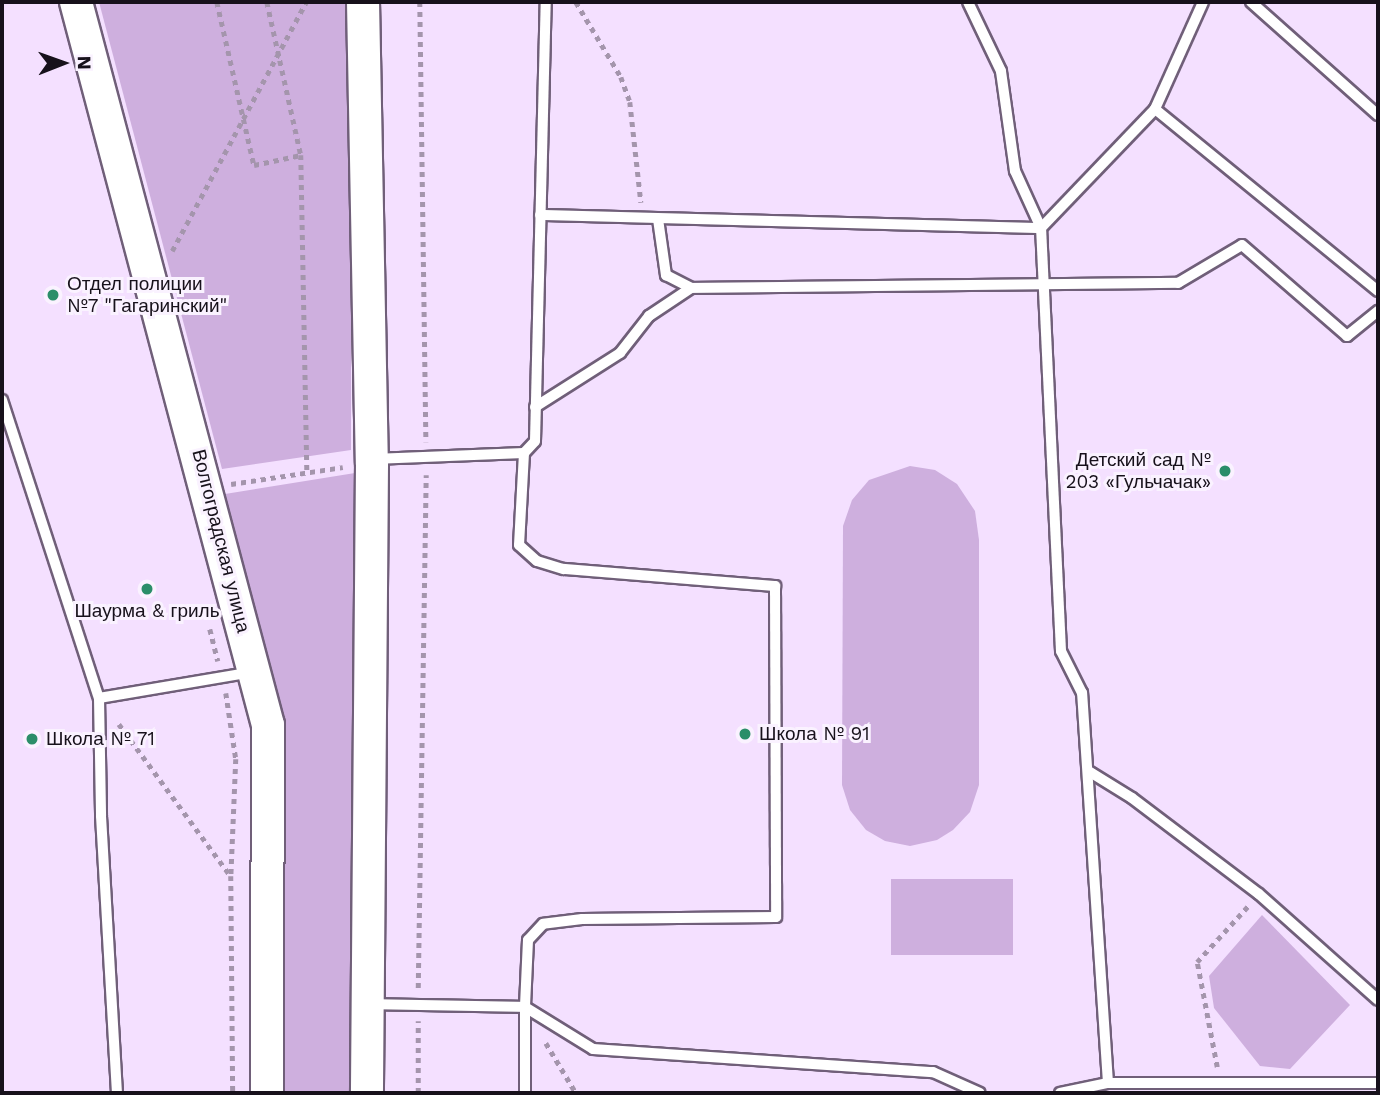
<!DOCTYPE html>
<meta charset="utf-8">
<style>
body{margin:0}
#map{position:relative;width:1380px;height:1095px;overflow:hidden;background:#f4e0ff;font-family:"Work Sans",sans-serif}
div>[style]{position:absolute}
.green>*{inset:0;background:#ceafde;transform-origin:0 0}
.path>*{height:4.5px;margin-top:-2.25px;transform-origin:0;background:repeating-linear-gradient(90deg,#a495ac 0 5px,transparent 0 10px)}
.roads{filter:drop-shadow(2px 0 #705f79) drop-shadow(-2px 0 #705f79) drop-shadow(0 2px #705f79) drop-shadow(0 -2px #705f79)}
.lane>*{height:10px;margin:-5px;padding:0 5px;transform-origin:5px;border-radius:5px;background:#fff}
.secondary>*{height:32px;margin:-16px;padding:0 16px;transform-origin:16px;border-radius:16px;background:#fff}
.dots>*{width:19px;height:19px;translate:-50% -50%;box-sizing:border-box;border:4px solid #faf2ff;border-radius:50%}
span{translate:-50% -50%;white-space:nowrap;text-align:center;line-height:1.15;-webkit-text-stroke:6px #faf2ff;paint-order:stroke}
.poi-label{font-size:19px;color:#17111b}
.left{translate:0 -50%;text-align:left}
.right{translate:-100% -50%;text-align:right}
.street-label{font-size:19px;color:#17111b}
.frame{position:absolute;inset:0;border:4px solid #17111b;pointer-events:none}
.north{position:absolute;left:28px;top:28px;width:70px;height:70px;-webkit-text-stroke:5px #faf2ff;paint-order:stroke;rotate:89deg;font-size:19px;font-weight:700;line-height:28px;text-align:center;color:#17111b}
.north::after{content:'';display:block;margin:auto;width:24px;height:32px;background:#17111b;clip-path:polygon(50% 0,100% 100%,50% 72%,0 100%)}
</style>
<div id="map">
<div class="green">
<i style="clip-path:polygon(99px 2px,351px 2px,351px 450px,222px 469px)"></i>
<i style="clip-path:polygon(910px 466px,935px 470px,957px 484px,975px 511px,979px 540px,979px 785px,970px 812px,953px 830px,937px 840px,910px 846px,885px 841px,866px 830px,850px 810px,842px 785px,843px 526px,852px 500px,869px 480px)"></i>
<i style="clip-path:polygon(355px 473px,351px 1093px,280px 1093px,281px 718px,225px 494px)"></i>
<i style="left:891px;top:879px;width:122px;height:76px"></i>
<i style="clip-path:polygon(1262px 915px,1350px 1005px,1290px 1069px,1260px 1066px,1214px 1008px,1209px 976px)"></i>
</div>
<div class="path">
<i style="left:217px;top:2px;width:167px;rotate:77.2deg"></i>
<i style="left:254px;top:165px;width:48px;rotate:-12deg"></i>
<i style="left:267px;top:2px;width:157px;rotate:77.5deg"></i>
<i style="left:301px;top:155px;width:316px;rotate:88.9deg"></i>
<i style="left:420px;top:2px;width:440px;rotate:89.2deg"></i>
<i style="left:576px;top:2px;width:87px;rotate:59deg"></i>
<i style="left:621px;top:77px;width:27px;rotate:70deg"></i>
<i style="left:630px;top:102px;width:101px;rotate:83.7deg"></i>
<i style="left:172px;top:251px;width:283px;rotate:-61.7deg"></i>
<i style="left:231px;top:484px;width:113px;rotate:-8.6deg"></i>
<i style="left:210px;top:629px;width:33px;rotate:76deg"></i>
<i style="left:226px;top:693px;width:67px;rotate:81.4deg"></i>
<i style="left:236px;top:759px;width:117px;rotate:92.4deg"></i>
<i style="left:231px;top:876px;width:217px;rotate:89.5deg"></i>
<i style="left:119px;top:724px;width:187px;rotate:53.7deg"></i>
<i style="left:418px;top:988px;width:513px;rotate:-89.11deg"></i>
<i style="left:546px;top:1043px;width:58px;rotate:59deg"></i>
<i style="left:1217px;top:1067px;width:107px;rotate:-100.8deg"></i>
<i style="left:1197px;top:962px;width:77px;rotate:-47.6deg"></i>
<i style="left:418px;top:1093px;width:72px;rotate:-90deg"></i>
</div>
<div class="roads">
<div class="lane">
<i style="left:1251px;top:2px;width:170px;rotate:41.7deg"></i>
<i style="left:1155px;top:109px;width:288px;rotate:39.2deg"></i>
<i style="left:540px;top:215px;width:501px;rotate:1.49deg"></i>
<i style="left:1041px;top:228px;width:63px;rotate:-114.5deg"></i>
<i style="left:1015px;top:171px;width:101px;rotate:-98deg"></i>
<i style="left:1001px;top:71px;width:76px;rotate:-115.6deg"></i>
<i style="left:658px;top:219px;width:57px;rotate:81.9deg"></i>
<i style="left:666px;top:275px;width:28px;rotate:27deg"></i>
<i style="left:691px;top:288px;width:487px;rotate:-0.6deg"></i>
<i style="left:1178px;top:283px;width:74px;rotate:-30.7deg"></i>
<i style="left:1242px;top:245px;width:139px;rotate:40.9deg"></i>
<i style="left:1347px;top:336px;width:40px;rotate:-39deg"></i>
<i style="left:2px;top:400px;width:313px;rotate:72deg"></i>
<i style="left:99px;top:698px;width:118px;rotate:89deg"></i>
<i style="left:101px;top:816px;width:277px;rotate:86.7deg"></i>
<i style="left:535px;top:407px;width:101px;rotate:-32.4deg"></i>
<i style="left:620px;top:353px;width:47px;rotate:-51.9deg"></i>
<i style="left:649px;top:316px;width:50px;rotate:-33.7deg"></i>
<i style="left:524px;top:453px;width:92px;rotate:93.1deg"></i>
<i style="left:519px;top:545px;width:24px;rotate:42deg"></i>
<i style="left:537px;top:561px;width:28px;rotate:17deg"></i>
<i style="left:564px;top:569px;width:212px;rotate:4.6deg"></i>
<i style="left:775px;top:586px;width:331px;rotate:89.8deg"></i>
<i style="left:776px;top:917px;width:194px;rotate:179.4deg"></i>
<i style="left:582px;top:919px;width:39px;rotate:173deg"></i>
<i style="left:543px;top:924px;width:22px;rotate:133deg"></i>
<i style="left:528px;top:940px;width:67px;rotate:92.6deg"></i>
<i style="left:525px;top:1007px;width:80px;rotate:31.7deg"></i>
<i style="left:593px;top:1049px;width:341px;rotate:3.9deg"></i>
<i style="left:933px;top:1072px;width:51px;rotate:24.1deg"></i>
<i style="left:373px;top:459px;width:151px;rotate:-2.3deg"></i>
<i style="left:524px;top:453px;width:16px;rotate:-47deg"></i>
<i style="left:535px;top:441px;width:439px;rotate:-88.6deg"></i>
<i style="left:99px;top:698px;width:155px;rotate:-9.6deg"></i>
<i style="left:1090px;top:772px;width:49px;rotate:31.8deg"></i>
<i style="left:1132px;top:798px;width:159px;rotate:37.1deg"></i>
<i style="left:1259px;top:894px;width:159px;rotate:41.7deg"></i>
<i style="left:370px;top:1004px;width:155px;rotate:1.1deg"></i>
<i style="left:525px;top:1007px;width:86px;rotate:90deg"></i>
<i style="left:1108px;top:1083px;width:391px;rotate:-93.8deg"></i>
<i style="left:1082px;top:693px;width:47px;rotate:-116.6deg"></i>
<i style="left:1061px;top:651px;width:423px;rotate:-92.7deg"></i>
<i style="left:1041px;top:228px;width:165px;rotate:-46.2deg"></i>
<i style="left:1155px;top:109px;width:117px;rotate:-65.8deg"></i>
<i style="left:1060px;top:1093px;width:49px;rotate:-11.8deg"></i>
<i style="left:1108px;top:1083px;width:270px"></i>
</div>
<div class="secondary">
<i style="left:76px;top:2px;width:748px;rotate:75.13deg"></i>
<i style="left:268px;top:725px;width:368px;rotate:90.2deg"></i>
<i style="left:363px;top:2px;width:462px;rotate:88.9deg"></i>
<i style="left:372px;top:464px;width:629px;rotate:90.46deg"></i>
</div>
</div>
<div class="dots">
<i style="left:53px;top:295px;background:#2b8e69"></i>
<i style="left:1225px;top:471px;background:#2b8e69"></i>
<i style="left:147px;top:589px;background:#2b8e69"></i>
<i style="left:745px;top:734px;background:#2b8e69"></i>
<i style="left:32px;top:739px;background:#2b8e69"></i>
</div>
<div class="poi-label">
<span class="left" style="left:67px;top:295px">Отдел полиции<br>№7 "Гагаринский"</span>
<span class="right" style="left:1211px;top:471px">Детский сад №<br>203 «Гульчачак»</span>
<span style="left:147px;top:611px">Шаурма &amp; гриль</span>
<span class="left" style="left:759px;top:734px">Школа № 91</span>
<span class="left" style="left:46px;top:739px">Школа № 71</span>
</div>
<div class="street-label">
<span style="left:221px;top:541px;rotate:76deg">Волгоградская улица</span>
</div>
<div class="frame"></div>
<div class="north">N</div>
</div>
